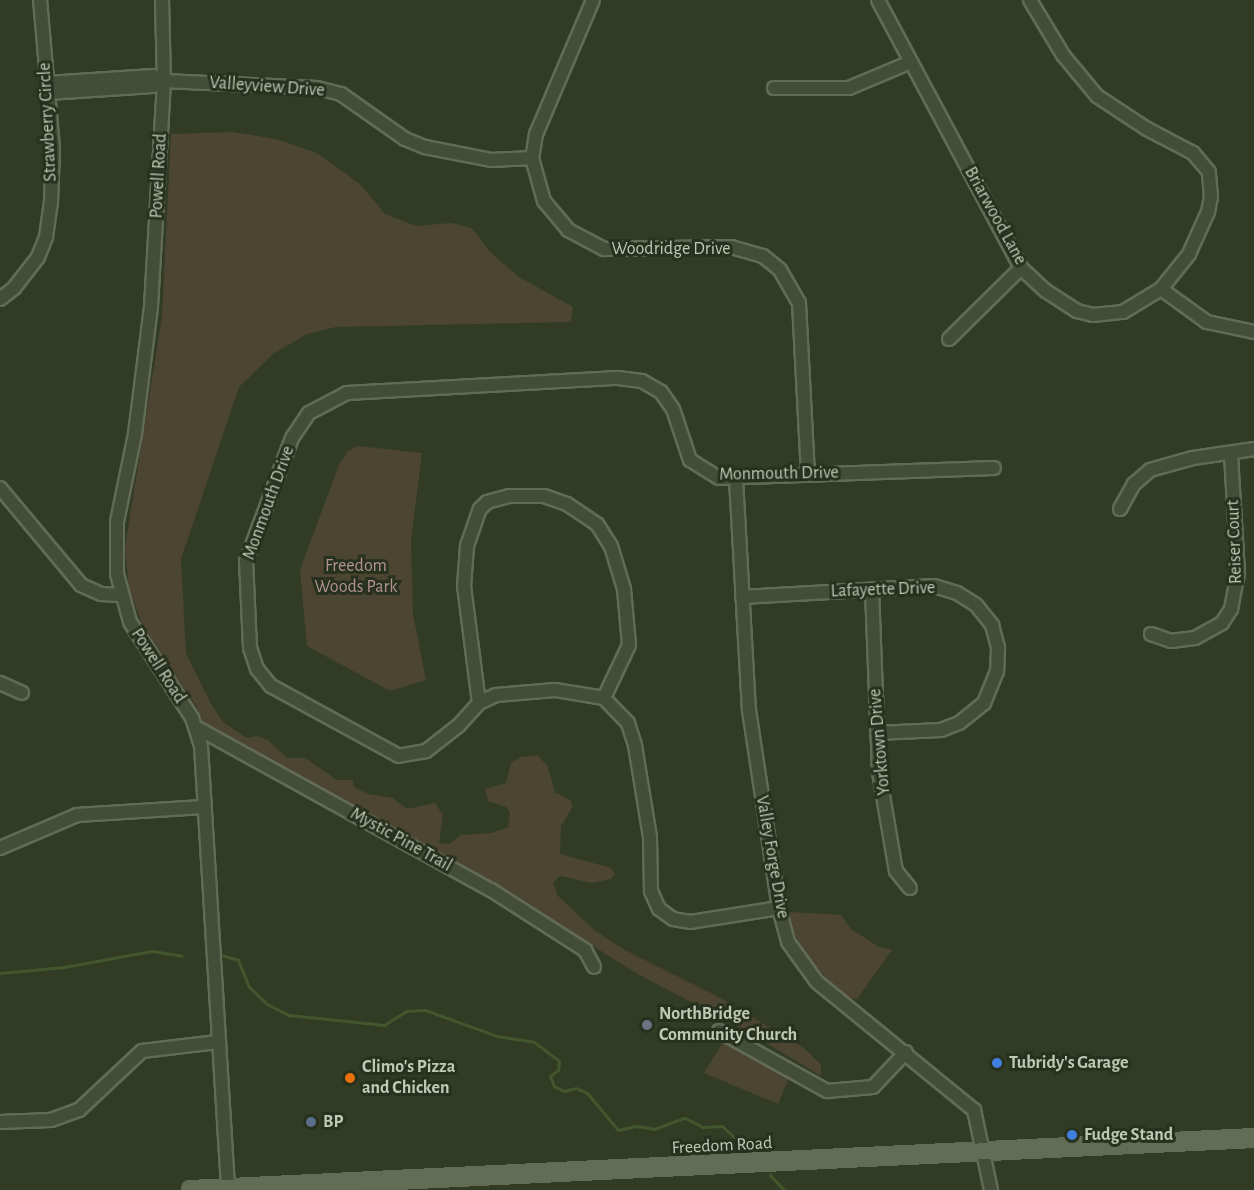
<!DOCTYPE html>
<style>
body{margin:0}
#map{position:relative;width:1254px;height:1190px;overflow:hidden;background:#323c24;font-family:"Alegreya Sans",sans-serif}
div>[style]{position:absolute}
.green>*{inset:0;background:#4c4531}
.stream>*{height:3px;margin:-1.5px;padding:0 1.5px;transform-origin:1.5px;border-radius:1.5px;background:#44562d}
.roads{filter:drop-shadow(2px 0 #616b56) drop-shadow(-2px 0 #616b56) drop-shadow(0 2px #616b56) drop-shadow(0 -2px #616b56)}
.minor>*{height:12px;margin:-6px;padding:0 6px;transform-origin:6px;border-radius:6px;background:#434d38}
.major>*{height:16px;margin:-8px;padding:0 8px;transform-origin:8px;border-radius:8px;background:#626d56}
.dots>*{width:16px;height:16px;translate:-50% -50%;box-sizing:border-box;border:3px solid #28311d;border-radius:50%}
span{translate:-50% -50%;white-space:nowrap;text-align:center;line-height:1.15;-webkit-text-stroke:6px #28311d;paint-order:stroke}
.street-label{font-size:18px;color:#bec8b3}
.park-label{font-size:18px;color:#b29390}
.poi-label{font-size:18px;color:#bec8b3;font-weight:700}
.left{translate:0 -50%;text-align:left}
</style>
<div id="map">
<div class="green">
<i style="clip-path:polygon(232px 132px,276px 139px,317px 153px,361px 185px,385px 214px,416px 226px,451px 223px,472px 228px,489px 251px,519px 277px,573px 307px,571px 322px,336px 327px,307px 334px,273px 354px,239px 387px,181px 559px,186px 653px,211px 704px,223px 722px,247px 738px,257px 736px,268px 740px,287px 758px,305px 758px,337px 780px,353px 780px,354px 787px,368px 794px,393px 798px,407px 809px,435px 803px,443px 815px,439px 843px,449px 844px,461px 835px,492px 833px,508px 827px,510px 813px,506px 807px,488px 801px,485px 789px,506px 783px,511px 763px,521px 757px,537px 755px,547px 765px,555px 792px,570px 800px,573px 806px,561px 826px,560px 854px,611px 868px,615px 874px,611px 879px,592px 883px,560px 876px,553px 883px,558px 896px,594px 930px,625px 950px,717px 996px,804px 1048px,821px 1065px,821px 1076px,741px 1028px,643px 977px,491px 883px,203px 725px,197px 707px,146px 635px,129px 588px,125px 547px,162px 316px,171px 134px)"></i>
<i style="clip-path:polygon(358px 446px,422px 453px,411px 541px,413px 614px,426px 680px,390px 691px,307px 646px,300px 570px,339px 465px,348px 451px)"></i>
<i style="clip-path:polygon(790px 912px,841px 915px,851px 929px,879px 947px,892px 950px,857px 999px,849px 998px,834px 986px,806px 956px,790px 925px)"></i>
<i style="clip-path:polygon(723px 1042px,790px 1075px,778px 1104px,704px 1073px)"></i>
</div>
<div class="stream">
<i style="left:221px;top:955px;width:18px;rotate:16deg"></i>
<i style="left:238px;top:960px;width:29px;rotate:68deg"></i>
<i style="left:249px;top:987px;width:25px;rotate:43deg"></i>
<i style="left:267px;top:1004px;width:25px;rotate:27deg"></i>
<i style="left:289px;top:1015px;width:96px;rotate:6deg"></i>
<i style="left:384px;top:1025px;width:26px;rotate:-32deg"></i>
<i style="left:406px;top:1011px;width:19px;rotate:-3deg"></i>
<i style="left:425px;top:1010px;width:77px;rotate:19.9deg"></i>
<i style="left:497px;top:1036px;width:37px;rotate:9deg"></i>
<i style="left:534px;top:1042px;width:31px;rotate:37deg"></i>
<i style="left:559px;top:1061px;width:9px;rotate:96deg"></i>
<i style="left:558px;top:1070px;width:10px;rotate:143deg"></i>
<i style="left:550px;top:1076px;width:11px;rotate:68deg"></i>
<i style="left:554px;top:1086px;width:11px;rotate:27deg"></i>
<i style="left:564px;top:1091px;width:12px;rotate:-14deg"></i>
<i style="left:576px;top:1088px;width:12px;rotate:24deg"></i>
<i style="left:587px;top:1093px;width:48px;rotate:50deg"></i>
<i style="left:618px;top:1130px;width:18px;rotate:-13deg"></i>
<i style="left:636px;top:1126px;width:18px;rotate:9deg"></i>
<i style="left:654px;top:1129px;width:33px;rotate:-20deg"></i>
<i style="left:685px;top:1118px;width:20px;rotate:27deg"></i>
<i style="left:703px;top:1127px;width:19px;rotate:-3deg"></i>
<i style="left:722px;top:1126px;width:40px;rotate:42deg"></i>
<i style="left:0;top:973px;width:64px;rotate:-5.4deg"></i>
<i style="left:64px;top:967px;width:89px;rotate:-10.3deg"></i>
<i style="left:152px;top:951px;width:30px;rotate:9deg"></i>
<i style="left:770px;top:1175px;width:21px;rotate:47deg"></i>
</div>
<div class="roads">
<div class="minor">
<i style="left:162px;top:0;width:81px;rotate:88.6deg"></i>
<i style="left:164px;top:81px;width:226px;rotate:93.3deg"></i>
<i style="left:151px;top:307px;width:128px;rotate:97.2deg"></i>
<i style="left:135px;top:434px;width:90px;rotate:101.6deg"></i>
<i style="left:117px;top:522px;width:52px;rotate:90deg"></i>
<i style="left:117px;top:574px;width:50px;rotate:74.8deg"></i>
<i style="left:130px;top:622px;width:114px;rotate:57.1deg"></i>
<i style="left:192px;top:718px;width:29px;rotate:72deg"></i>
<i style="left:201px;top:746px;width:445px;rotate:86.5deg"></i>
<i style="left:593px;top:0;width:146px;rotate:113deg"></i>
<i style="left:536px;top:134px;width:24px;rotate:99deg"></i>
<i style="left:532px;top:158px;width:45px;rotate:74.4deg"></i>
<i style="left:544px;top:201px;width:38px;rotate:50deg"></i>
<i style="left:568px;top:230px;width:41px;rotate:27.8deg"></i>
<i style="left:604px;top:249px;width:127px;rotate:-0.9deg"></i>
<i style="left:731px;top:247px;width:33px;rotate:16deg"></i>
<i style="left:763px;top:256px;width:22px;rotate:39deg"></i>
<i style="left:780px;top:270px;width:38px;rotate:60deg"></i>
<i style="left:799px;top:303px;width:172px;rotate:87deg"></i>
<i style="left:878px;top:0;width:304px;rotate:61.9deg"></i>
<i style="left:1021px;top:268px;width:34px;rotate:43deg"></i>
<i style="left:1046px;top:291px;width:37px;rotate:33deg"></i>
<i style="left:1077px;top:311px;width:16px;rotate:14deg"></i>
<i style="left:1093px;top:315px;width:30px;rotate:-6deg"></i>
<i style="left:1123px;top:312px;width:44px;rotate:-31.2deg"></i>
<i style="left:1161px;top:289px;width:45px;rotate:-51.3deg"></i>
<i style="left:1189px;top:254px;width:46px;rotate:-65.7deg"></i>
<i style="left:1208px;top:212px;width:15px;rotate:-79deg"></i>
<i style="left:1211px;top:197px;width:25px;rotate:-95deg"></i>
<i style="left:1209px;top:172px;width:25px;rotate:-130deg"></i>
<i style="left:1193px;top:153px;width:52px;rotate:-152.4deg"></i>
<i style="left:1147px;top:129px;width:60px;rotate:-146.6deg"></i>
<i style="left:1097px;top:96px;width:53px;rotate:-129.7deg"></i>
<i style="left:1063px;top:55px;width:64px;rotate:-121deg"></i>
<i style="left:47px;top:83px;width:106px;rotate:-3.8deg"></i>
<i style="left:153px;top:76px;width:12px;rotate:24deg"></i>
<i style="left:164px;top:81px;width:153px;rotate:2.6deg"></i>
<i style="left:317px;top:88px;width:25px;rotate:14deg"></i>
<i style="left:341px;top:94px;width:78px;rotate:35.1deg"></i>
<i style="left:405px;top:139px;width:22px;rotate:22deg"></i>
<i style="left:425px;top:147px;width:67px;rotate:11.1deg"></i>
<i style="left:491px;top:160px;width:41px;rotate:-2.8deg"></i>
<i style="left:774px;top:88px;width:75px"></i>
<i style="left:849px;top:88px;width:67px;rotate:-22.8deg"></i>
<i style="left:48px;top:93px;width:105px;rotate:-3.8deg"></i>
<i style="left:153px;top:86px;width:12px;rotate:-24deg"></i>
<i style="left:1161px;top:289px;width:57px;rotate:35.7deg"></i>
<i style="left:1207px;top:322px;width:48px;rotate:12deg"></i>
<i style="left:0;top:299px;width:18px;rotate:-38deg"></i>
<i style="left:14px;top:288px;width:39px;rotate:-52deg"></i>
<i style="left:38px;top:257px;width:22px;rotate:-68deg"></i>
<i style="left:46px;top:237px;width:34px;rotate:-82deg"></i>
<i style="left:51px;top:203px;width:55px;rotate:-87.9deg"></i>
<i style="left:53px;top:148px;width:149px;rotate:-95deg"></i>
<i style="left:949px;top:339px;width:101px;rotate:-44.6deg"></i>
<i style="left:736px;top:479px;width:231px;rotate:86.8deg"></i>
<i style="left:749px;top:710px;width:200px;rotate:81.4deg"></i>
<i style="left:779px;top:908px;width:35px;rotate:75deg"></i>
<i style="left:788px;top:942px;width:49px;rotate:54.1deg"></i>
<i style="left:817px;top:982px;width:203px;rotate:39.2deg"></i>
<i style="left:974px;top:1110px;width:82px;rotate:78deg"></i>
<i style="left:0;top:488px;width:126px;rotate:50.1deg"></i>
<i style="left:81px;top:585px;width:22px;rotate:24deg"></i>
<i style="left:101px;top:594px;width:19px;rotate:3deg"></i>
<i style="left:1120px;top:509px;width:29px;rotate:-61deg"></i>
<i style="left:1134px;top:484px;width:21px;rotate:-41deg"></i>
<i style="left:1150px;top:470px;width:45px;rotate:-15.6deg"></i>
<i style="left:1193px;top:458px;width:62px;rotate:-8.4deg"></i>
<i style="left:872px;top:590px;width:182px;rotate:87.8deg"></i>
<i style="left:879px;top:772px;width:100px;rotate:80.3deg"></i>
<i style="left:896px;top:871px;width:22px;rotate:51deg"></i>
<i style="left:742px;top:597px;width:192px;rotate:-3.3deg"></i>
<i style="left:934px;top:586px;width:24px;rotate:17deg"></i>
<i style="left:957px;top:593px;width:22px;rotate:32deg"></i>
<i style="left:976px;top:605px;width:26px;rotate:51deg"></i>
<i style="left:992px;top:625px;width:24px;rotate:75deg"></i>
<i style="left:998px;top:648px;width:23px;rotate:92deg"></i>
<i style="left:997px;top:671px;width:35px;rotate:112deg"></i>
<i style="left:984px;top:703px;width:32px;rotate:141deg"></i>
<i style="left:959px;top:723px;width:19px;rotate:159deg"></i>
<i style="left:941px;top:730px;width:64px;rotate:177.3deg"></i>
<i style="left:1151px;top:634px;width:21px;rotate:19deg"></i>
<i style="left:1171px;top:641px;width:24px;rotate:-7deg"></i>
<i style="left:1195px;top:638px;width:31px;rotate:-29deg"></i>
<i style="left:1222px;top:623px;width:17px;rotate:-57deg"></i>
<i style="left:1231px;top:609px;width:37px;rotate:-79deg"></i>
<i style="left:1238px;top:573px;width:119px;rotate:-93.4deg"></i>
<i style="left:0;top:683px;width:24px;rotate:24deg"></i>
<i style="left:479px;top:703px;width:118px;rotate:-97.3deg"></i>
<i style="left:464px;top:586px;width:40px;rotate:-85.7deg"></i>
<i style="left:467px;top:546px;width:39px;rotate:-71deg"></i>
<i style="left:480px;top:509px;width:10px;rotate:-45deg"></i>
<i style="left:487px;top:502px;width:23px;rotate:-15deg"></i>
<i style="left:509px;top:496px;width:35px"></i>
<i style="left:544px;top:496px;width:24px;rotate:19deg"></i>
<i style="left:567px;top:504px;width:36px;rotate:34deg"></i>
<i style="left:597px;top:524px;width:26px;rotate:58deg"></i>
<i style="left:611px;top:546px;width:45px;rotate:73.2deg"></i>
<i style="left:624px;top:589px;width:56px;rotate:84.9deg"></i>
<i style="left:629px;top:645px;width:59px;rotate:115.3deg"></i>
<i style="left:197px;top:728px;width:336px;rotate:28.9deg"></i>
<i style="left:491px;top:890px;width:112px;rotate:32.6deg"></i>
<i style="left:585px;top:950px;width:19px;rotate:62deg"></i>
<i style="left:0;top:848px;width:84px;rotate:-23.2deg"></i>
<i style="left:77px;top:815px;width:126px;rotate:-3.6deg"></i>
<i style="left:779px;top:908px;width:89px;rotate:171deg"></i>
<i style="left:691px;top:922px;width:18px;rotate:-171deg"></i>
<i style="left:673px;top:919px;width:17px;rotate:-144deg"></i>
<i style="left:659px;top:909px;width:20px;rotate:-114deg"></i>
<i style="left:651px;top:891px;width:54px;rotate:-91.1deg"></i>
<i style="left:650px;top:837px;width:93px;rotate:-99.3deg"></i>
<i style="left:635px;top:745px;width:23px;rotate:-108deg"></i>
<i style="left:628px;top:723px;width:35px;rotate:-134deg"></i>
<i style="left:604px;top:698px;width:50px;rotate:-170.7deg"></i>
<i style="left:555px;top:690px;width:59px;rotate:175.2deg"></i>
<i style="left:496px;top:695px;width:19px;rotate:155deg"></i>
<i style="left:479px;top:703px;width:31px;rotate:132deg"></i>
<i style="left:458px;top:726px;width:41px;rotate:142deg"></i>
<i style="left:426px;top:751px;width:27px;rotate:170deg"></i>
<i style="left:399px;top:756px;width:146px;rotate:-151.3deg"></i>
<i style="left:271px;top:686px;width:22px;rotate:-129deg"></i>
<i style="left:257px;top:669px;width:22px;rotate:-108deg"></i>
<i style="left:250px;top:648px;width:87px;rotate:-92.6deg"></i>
<i style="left:246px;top:561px;width:131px;rotate:-69.5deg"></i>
<i style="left:292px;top:438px;width:30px;rotate:-56deg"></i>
<i style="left:309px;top:413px;width:43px;rotate:-27.8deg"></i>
<i style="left:347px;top:393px;width:271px;rotate:-3.2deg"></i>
<i style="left:618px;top:378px;width:24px;rotate:7deg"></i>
<i style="left:642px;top:381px;width:22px;rotate:30deg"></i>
<i style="left:661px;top:392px;width:21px;rotate:55deg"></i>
<i style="left:673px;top:409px;width:54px;rotate:71.6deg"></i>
<i style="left:690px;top:460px;width:34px;rotate:32deg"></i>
<i style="left:719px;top:478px;width:275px;rotate:-2.1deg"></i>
<i style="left:719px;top:1031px;width:124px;rotate:29.1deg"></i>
<i style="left:827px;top:1091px;width:46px;rotate:-5deg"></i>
<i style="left:873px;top:1087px;width:48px;rotate:-46.7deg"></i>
<i style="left:0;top:1122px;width:51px;rotate:-2.2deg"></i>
<i style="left:51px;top:1120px;width:30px;rotate:-20deg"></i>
<i style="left:79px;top:1110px;width:86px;rotate:-43.1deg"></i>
<i style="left:142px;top:1051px;width:76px;rotate:-6.8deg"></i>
</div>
<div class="major">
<i style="left:191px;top:1190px;width:1064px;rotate:-2.8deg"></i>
</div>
</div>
<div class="dots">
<i style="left:647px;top:1025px;background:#6b7280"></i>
<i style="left:997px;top:1063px;background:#3f7fe0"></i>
<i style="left:350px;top:1078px;background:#e8710a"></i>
<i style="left:311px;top:1122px;background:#5c6f8a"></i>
<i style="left:1072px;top:1135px;background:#3f7fe0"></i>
</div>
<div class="street-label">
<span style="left:267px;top:87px;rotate:4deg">Valleyview Drive</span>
<span style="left:48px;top:122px;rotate:-93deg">Strawberry Circle</span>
<span style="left:159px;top:176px;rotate:-87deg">Powell Road</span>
<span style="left:995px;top:216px;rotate:61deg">Briarwood Lane</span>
<span style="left:671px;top:249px">Woodridge Drive</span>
<span style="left:779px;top:474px;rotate:-1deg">Monmouth Drive</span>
<span style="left:269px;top:503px;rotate:-70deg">Monmouth Drive</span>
<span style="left:1235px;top:542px;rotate:-92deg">Reiser Court</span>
<span style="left:883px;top:590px;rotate:-2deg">Lafayette Drive</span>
<span style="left:158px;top:666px;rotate:57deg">Powell Road</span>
<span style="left:880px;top:742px;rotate:-95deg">Yorktown Drive</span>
<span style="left:401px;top:840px;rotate:29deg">Mystic Pine Trail</span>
<span style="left:772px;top:857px;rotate:80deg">Valley Forge Drive</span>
<span style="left:722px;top:1146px;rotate:-3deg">Freedom Road</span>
</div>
<div class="park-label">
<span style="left:356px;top:577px">Freedom<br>Woods Park</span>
</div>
<div class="poi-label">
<span class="left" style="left:659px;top:1025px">NorthBridge<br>Community Church</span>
<span class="left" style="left:1009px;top:1063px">Tubridy's Garage</span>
<span class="left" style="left:362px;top:1078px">Climo's Pizza<br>and Chicken</span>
<span class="left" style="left:323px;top:1122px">BP</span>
<span class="left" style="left:1084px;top:1135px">Fudge Stand</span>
</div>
</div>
